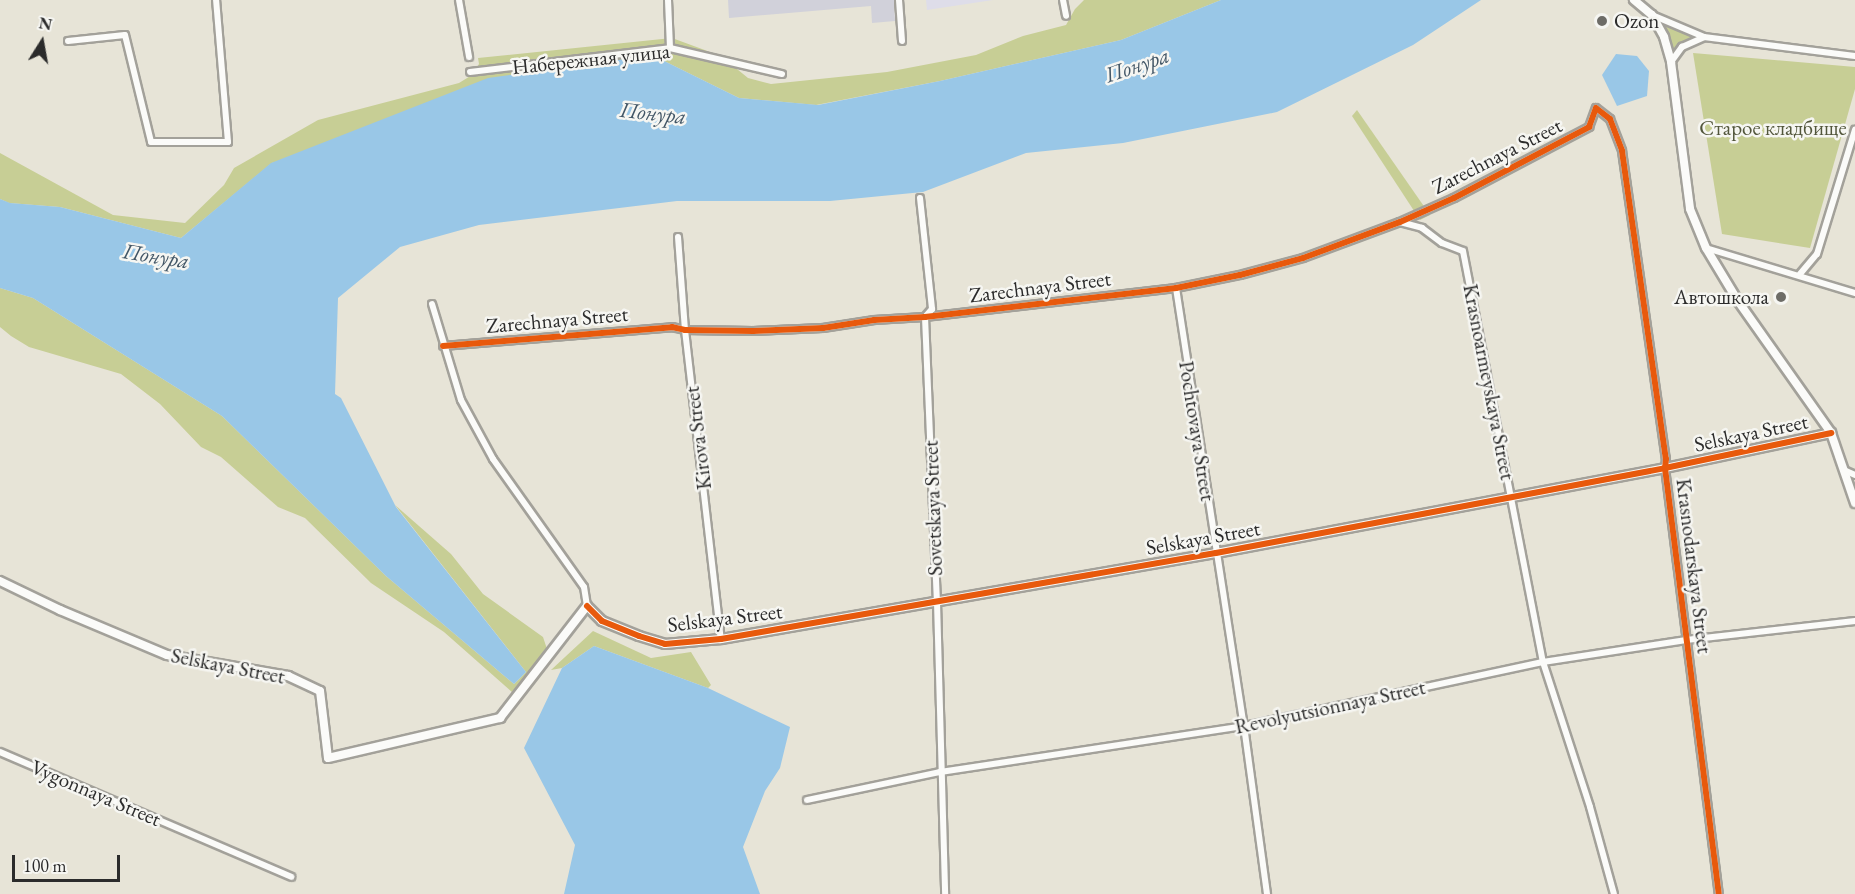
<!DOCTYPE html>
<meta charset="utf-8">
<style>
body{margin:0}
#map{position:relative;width:1855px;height:894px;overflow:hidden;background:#e7e4d7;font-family:"EB Garamond",serif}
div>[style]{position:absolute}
.built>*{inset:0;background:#dedde9}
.industrial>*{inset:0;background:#d1d1da}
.green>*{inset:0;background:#c7ce95}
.water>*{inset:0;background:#99c7e7}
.roads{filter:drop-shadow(2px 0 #a3a19a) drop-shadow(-2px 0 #a3a19a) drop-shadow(0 2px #a3a19a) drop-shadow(0 -2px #a3a19a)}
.minor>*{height:6px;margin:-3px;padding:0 3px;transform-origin:3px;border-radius:3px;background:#fbfbf9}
.tertiary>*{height:8px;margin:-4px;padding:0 4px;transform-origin:4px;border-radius:4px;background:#fbfbf9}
.cycleway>*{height:6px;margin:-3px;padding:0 3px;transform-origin:3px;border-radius:3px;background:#e8590c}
.dots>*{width:16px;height:16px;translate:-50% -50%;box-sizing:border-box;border:3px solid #f6f6f2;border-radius:50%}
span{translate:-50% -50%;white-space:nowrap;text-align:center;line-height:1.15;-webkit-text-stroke:5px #f6f6f2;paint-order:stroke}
.poi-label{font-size:21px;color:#2b2b2b}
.left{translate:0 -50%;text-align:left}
.right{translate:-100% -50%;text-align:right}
.street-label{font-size:21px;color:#2b2b2b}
.park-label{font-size:21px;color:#52563b}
.water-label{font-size:22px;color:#425666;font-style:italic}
.north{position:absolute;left:12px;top:12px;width:60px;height:60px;-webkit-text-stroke:4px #f6f6f2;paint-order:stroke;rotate:11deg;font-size:16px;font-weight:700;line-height:24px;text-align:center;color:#2b2b2b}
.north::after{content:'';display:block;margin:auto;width:21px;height:27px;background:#2b2b2b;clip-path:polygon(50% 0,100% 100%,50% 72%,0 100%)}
.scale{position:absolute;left:12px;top:855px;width:108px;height:27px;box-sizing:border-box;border:3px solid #2b2b2b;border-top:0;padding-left:8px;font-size:18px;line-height:21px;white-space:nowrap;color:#2b2b2b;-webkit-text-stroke:4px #f6f6f2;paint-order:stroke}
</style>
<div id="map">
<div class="built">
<i style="clip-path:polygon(926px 0,993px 0,927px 10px)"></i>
</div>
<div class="industrial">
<i style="clip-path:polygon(728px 0,894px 0,895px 21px,872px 23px,871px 6px,729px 18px)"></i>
</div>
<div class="green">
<i style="clip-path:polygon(1084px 0,1221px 0,1121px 40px,940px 81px,816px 105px,739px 98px,652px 55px,272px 163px,181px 238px,60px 207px,9px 203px,0 199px,0 153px,113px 215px,185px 223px,224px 185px,234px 168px,318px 120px,459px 83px,472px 75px,479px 64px,478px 58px,672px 38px,721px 56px,748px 78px,771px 84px,887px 72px,976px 55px,1023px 36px,1066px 25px,1075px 9px)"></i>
<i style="clip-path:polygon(1652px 15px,1704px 37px,1682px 47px,1671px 62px)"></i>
<i style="clip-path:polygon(1693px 53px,1855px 67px,1855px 89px,1810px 248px,1722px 234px)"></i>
<i style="clip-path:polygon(1357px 110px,1430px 215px,1420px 220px,1352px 116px)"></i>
<i style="clip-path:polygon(0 288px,33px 298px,222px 416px,386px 576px,514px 684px,526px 672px,395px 505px,451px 554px,483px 594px,543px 637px,547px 649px,513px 693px,444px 632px,371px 583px,305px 518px,278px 507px,221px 457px,201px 447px,160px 404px,121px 374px,29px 347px,11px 336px,0 327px)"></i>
<i style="clip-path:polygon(593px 631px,651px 658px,691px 652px,711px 685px,708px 688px,594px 646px,562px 668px,551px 670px)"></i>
</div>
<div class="water">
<i style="clip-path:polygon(1221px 0,1481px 0,1413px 45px,1277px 112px,1123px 143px,1026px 153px,923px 192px,830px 201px,677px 201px,479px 225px,400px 247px,338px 298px,335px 394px,341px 398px,396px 507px,526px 672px,514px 684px,386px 576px,222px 416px,33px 298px,0 288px,0 199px,10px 203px,60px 207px,181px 238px,271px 163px,488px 78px,652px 55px,739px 98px,818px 105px,940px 81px,1121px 40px)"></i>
<i style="clip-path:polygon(1616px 54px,1637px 56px,1649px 71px,1647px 96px,1617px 106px,1602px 75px)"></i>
<i style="clip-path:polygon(594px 646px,708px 688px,790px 727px,780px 768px,765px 791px,743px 847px,760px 894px,564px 894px,575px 845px,524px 748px,562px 668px)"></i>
</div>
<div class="roads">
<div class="minor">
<i style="left:459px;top:0;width:58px;rotate:80deg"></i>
<i style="left:668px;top:0;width:48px;rotate:87.6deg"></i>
<i style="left:899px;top:0;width:41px;rotate:85.8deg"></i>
<i style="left:1063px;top:0;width:16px;rotate:79deg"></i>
<i style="left:1652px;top:15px;width:56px;rotate:22.9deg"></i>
<i style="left:68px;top:41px;width:57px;rotate:-6deg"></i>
<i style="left:125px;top:35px;width:110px;rotate:76.3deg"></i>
<i style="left:151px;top:142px;width:77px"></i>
<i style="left:228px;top:142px;width:143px;rotate:-94.8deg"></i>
<i style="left:1671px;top:62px;width:19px;rotate:-54deg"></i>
<i style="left:1682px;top:47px;width:24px;rotate:-24deg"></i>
<i style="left:1704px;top:37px;width:152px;rotate:7.2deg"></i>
<i style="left:470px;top:72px;width:201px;rotate:-6.8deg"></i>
<i style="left:670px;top:48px;width:115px;rotate:13.1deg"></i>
<i style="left:920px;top:198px;width:112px;rotate:83.8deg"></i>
<i style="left:932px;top:309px;width:11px;rotate:131deg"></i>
<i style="left:925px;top:317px;width:285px;rotate:87.6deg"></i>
<i style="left:937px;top:602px;width:292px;rotate:88.4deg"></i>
<i style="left:1400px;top:222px;width:23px;rotate:15deg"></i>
<i style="left:1422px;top:228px;width:25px;rotate:37deg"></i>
<i style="left:1442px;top:243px;width:22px;rotate:21deg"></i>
<i style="left:1463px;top:251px;width:419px;rotate:79deg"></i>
<i style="left:1543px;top:662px;width:152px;rotate:72deg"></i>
<i style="left:1590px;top:807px;width:90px;rotate:74.6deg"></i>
<i style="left:678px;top:237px;width:93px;rotate:85.7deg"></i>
<i style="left:685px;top:330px;width:311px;rotate:83.4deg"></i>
<i style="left:1706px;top:248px;width:156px;rotate:16.8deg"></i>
<i style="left:1800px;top:274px;width:26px;rotate:-50deg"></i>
<i style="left:1817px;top:254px;width:130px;rotate:-73deg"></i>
<i style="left:1176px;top:288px;width:443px;rotate:81.2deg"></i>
<i style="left:1244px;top:726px;width:170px;rotate:82.2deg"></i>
<i style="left:432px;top:304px;width:100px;rotate:73.2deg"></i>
<i style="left:461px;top:400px;width:67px;rotate:61.5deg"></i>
<i style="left:493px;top:459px;width:157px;rotate:54.6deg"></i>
<i style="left:584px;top:587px;width:19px;rotate:81deg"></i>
<i style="left:443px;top:346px;width:230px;rotate:-4.7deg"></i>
<i style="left:672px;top:327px;width:13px;rotate:13deg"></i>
<i style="left:685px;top:330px;width:68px;rotate:0.8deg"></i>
<i style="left:753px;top:331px;width:70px;rotate:-2.5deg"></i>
<i style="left:823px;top:328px;width:52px;rotate:-8.9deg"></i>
<i style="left:874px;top:320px;width:51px;rotate:-3.4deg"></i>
<i style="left:925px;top:317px;width:253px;rotate:-6.6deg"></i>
<i style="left:1176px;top:288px;width:65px;rotate:-11.5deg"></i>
<i style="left:1240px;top:275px;width:65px;rotate:-15.1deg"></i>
<i style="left:1303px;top:258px;width:103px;rotate:-20.4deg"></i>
<i style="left:1400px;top:222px;width:59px;rotate:-24deg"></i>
<i style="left:1454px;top:198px;width:153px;rotate:-27.7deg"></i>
<i style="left:1589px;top:127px;width:20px;rotate:-70deg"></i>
<i style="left:1596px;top:108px;width:18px;rotate:38deg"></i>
<i style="left:1610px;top:119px;width:34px;rotate:69deg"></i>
<i style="left:1622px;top:151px;width:311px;rotate:81.9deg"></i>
<i style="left:1666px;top:459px;width:9px;rotate:96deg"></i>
<i style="left:1665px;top:468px;width:429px;rotate:82.8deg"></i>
<i style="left:1846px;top:471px;width:10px;rotate:24deg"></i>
<i style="left:0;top:752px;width:317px;rotate:23.2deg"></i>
<i style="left:807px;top:800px;width:136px;rotate:-11.9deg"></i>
<i style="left:940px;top:772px;width:307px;rotate:-8.6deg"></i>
<i style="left:1244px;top:726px;width:306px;rotate:-12.1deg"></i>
<i style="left:1543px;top:662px;width:145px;rotate:-8.7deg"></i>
<i style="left:1686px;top:640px;width:170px;rotate:-6.4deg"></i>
</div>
<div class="tertiary">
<i style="left:1634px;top:0;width:23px;rotate:40deg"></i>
<i style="left:1652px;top:15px;width:25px;rotate:61deg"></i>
<i style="left:1664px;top:37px;width:26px;rotate:74deg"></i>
<i style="left:1671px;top:62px;width:148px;rotate:82.6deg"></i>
<i style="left:1690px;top:209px;width:42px;rotate:67.7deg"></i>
<i style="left:1706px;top:248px;width:62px;rotate:58.9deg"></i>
<i style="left:1738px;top:301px;width:161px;rotate:54.8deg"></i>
<i style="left:1831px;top:433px;width:74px;rotate:71.1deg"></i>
<i style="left:0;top:581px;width:67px;rotate:25.8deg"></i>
<i style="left:60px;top:610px;width:116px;rotate:22.8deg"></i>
<i style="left:167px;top:655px;width:123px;rotate:9.8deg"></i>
<i style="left:288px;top:676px;width:35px;rotate:25deg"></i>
<i style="left:320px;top:691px;width:67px;rotate:83.2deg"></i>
<i style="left:328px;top:758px;width:177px;rotate:-13.1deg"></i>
<i style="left:500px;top:718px;width:142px;rotate:-52.2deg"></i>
<i style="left:587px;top:606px;width:21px;rotate:45deg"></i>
<i style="left:602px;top:621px;width:40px;rotate:22deg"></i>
<i style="left:639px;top:636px;width:27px;rotate:17deg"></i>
<i style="left:665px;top:644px;width:56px;rotate:-5.1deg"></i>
<i style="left:721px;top:639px;width:502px;rotate:-9.86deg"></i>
<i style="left:1216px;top:553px;width:457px;rotate:-10.7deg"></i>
<i style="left:1665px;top:468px;width:170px;rotate:-11.9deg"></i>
</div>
</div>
<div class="cycleway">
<i style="left:443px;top:346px;width:230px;rotate:-4.7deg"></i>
<i style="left:672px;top:327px;width:13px;rotate:13deg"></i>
<i style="left:685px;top:330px;width:68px;rotate:0.8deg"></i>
<i style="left:753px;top:331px;width:70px;rotate:-2.5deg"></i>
<i style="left:823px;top:328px;width:52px;rotate:-8.9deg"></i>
<i style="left:874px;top:320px;width:51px;rotate:-3.4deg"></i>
<i style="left:925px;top:317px;width:253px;rotate:-6.6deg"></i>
<i style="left:1176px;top:288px;width:65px;rotate:-11.5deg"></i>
<i style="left:1240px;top:275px;width:65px;rotate:-15.1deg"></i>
<i style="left:1303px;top:258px;width:103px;rotate:-20.4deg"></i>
<i style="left:1400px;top:222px;width:59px;rotate:-24deg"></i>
<i style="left:1454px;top:198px;width:153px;rotate:-27.7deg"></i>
<i style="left:1589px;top:127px;width:20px;rotate:-70deg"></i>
<i style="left:1596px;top:108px;width:18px;rotate:38deg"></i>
<i style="left:1610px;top:119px;width:34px;rotate:69deg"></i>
<i style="left:1622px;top:151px;width:311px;rotate:81.9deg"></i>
<i style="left:1666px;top:459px;width:9px;rotate:96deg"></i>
<i style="left:1665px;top:468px;width:429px;rotate:82.8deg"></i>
<i style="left:587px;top:606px;width:21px;rotate:45deg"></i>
<i style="left:602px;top:621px;width:40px;rotate:22deg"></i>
<i style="left:639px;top:636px;width:27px;rotate:17deg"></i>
<i style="left:665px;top:644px;width:56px;rotate:-5.1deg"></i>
<i style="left:721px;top:639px;width:502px;rotate:-9.86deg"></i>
<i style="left:1216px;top:553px;width:457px;rotate:-10.7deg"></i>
<i style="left:1665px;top:468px;width:170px;rotate:-11.9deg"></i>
</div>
<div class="dots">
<i style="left:1602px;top:21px;background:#6d6c67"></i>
<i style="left:1781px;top:297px;background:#6d6c67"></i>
</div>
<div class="poi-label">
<span class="left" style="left:1614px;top:21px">Ozon</span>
<span class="right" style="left:1769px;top:297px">Автошкола</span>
</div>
<div class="street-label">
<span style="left:591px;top:59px;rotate:-6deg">Набережная улица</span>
<span style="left:1497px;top:156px;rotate:-27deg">Zarechnaya Street</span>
<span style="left:1040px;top:287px;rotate:-7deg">Zarechnaya Street</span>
<span style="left:557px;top:320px;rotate:-5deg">Zarechnaya Street</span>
<span style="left:1489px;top:382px;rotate:79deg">Krasnoarmeyskaya Street</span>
<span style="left:1197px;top:431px;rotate:81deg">Pochtovaya Street</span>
<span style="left:1751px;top:433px;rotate:-12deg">Selskaya Street</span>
<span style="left:698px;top:438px;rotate:-97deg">Kirova Street</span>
<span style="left:933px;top:508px;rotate:-92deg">Sovetskaya Street</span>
<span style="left:1203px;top:538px;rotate:-10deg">Selskaya Street</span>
<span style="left:1694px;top:566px;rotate:83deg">Krasnodarskaya Street</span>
<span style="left:725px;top:618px;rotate:-7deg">Selskaya Street</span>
<span style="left:228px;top:666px;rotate:11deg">Selskaya Street</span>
<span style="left:1330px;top:707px;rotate:-12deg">Revolyutsionnaya Street</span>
<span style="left:96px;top:793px;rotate:23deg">Vygonnaya Street</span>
</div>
<div class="park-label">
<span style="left:1773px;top:128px">Старое кладбище</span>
</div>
<div class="water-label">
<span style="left:1137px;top:65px;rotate:-19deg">Понура</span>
<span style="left:653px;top:113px;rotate:6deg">Понура</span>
<span style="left:156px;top:256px;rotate:9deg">Понура</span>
</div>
<div class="north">N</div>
<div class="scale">100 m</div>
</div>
